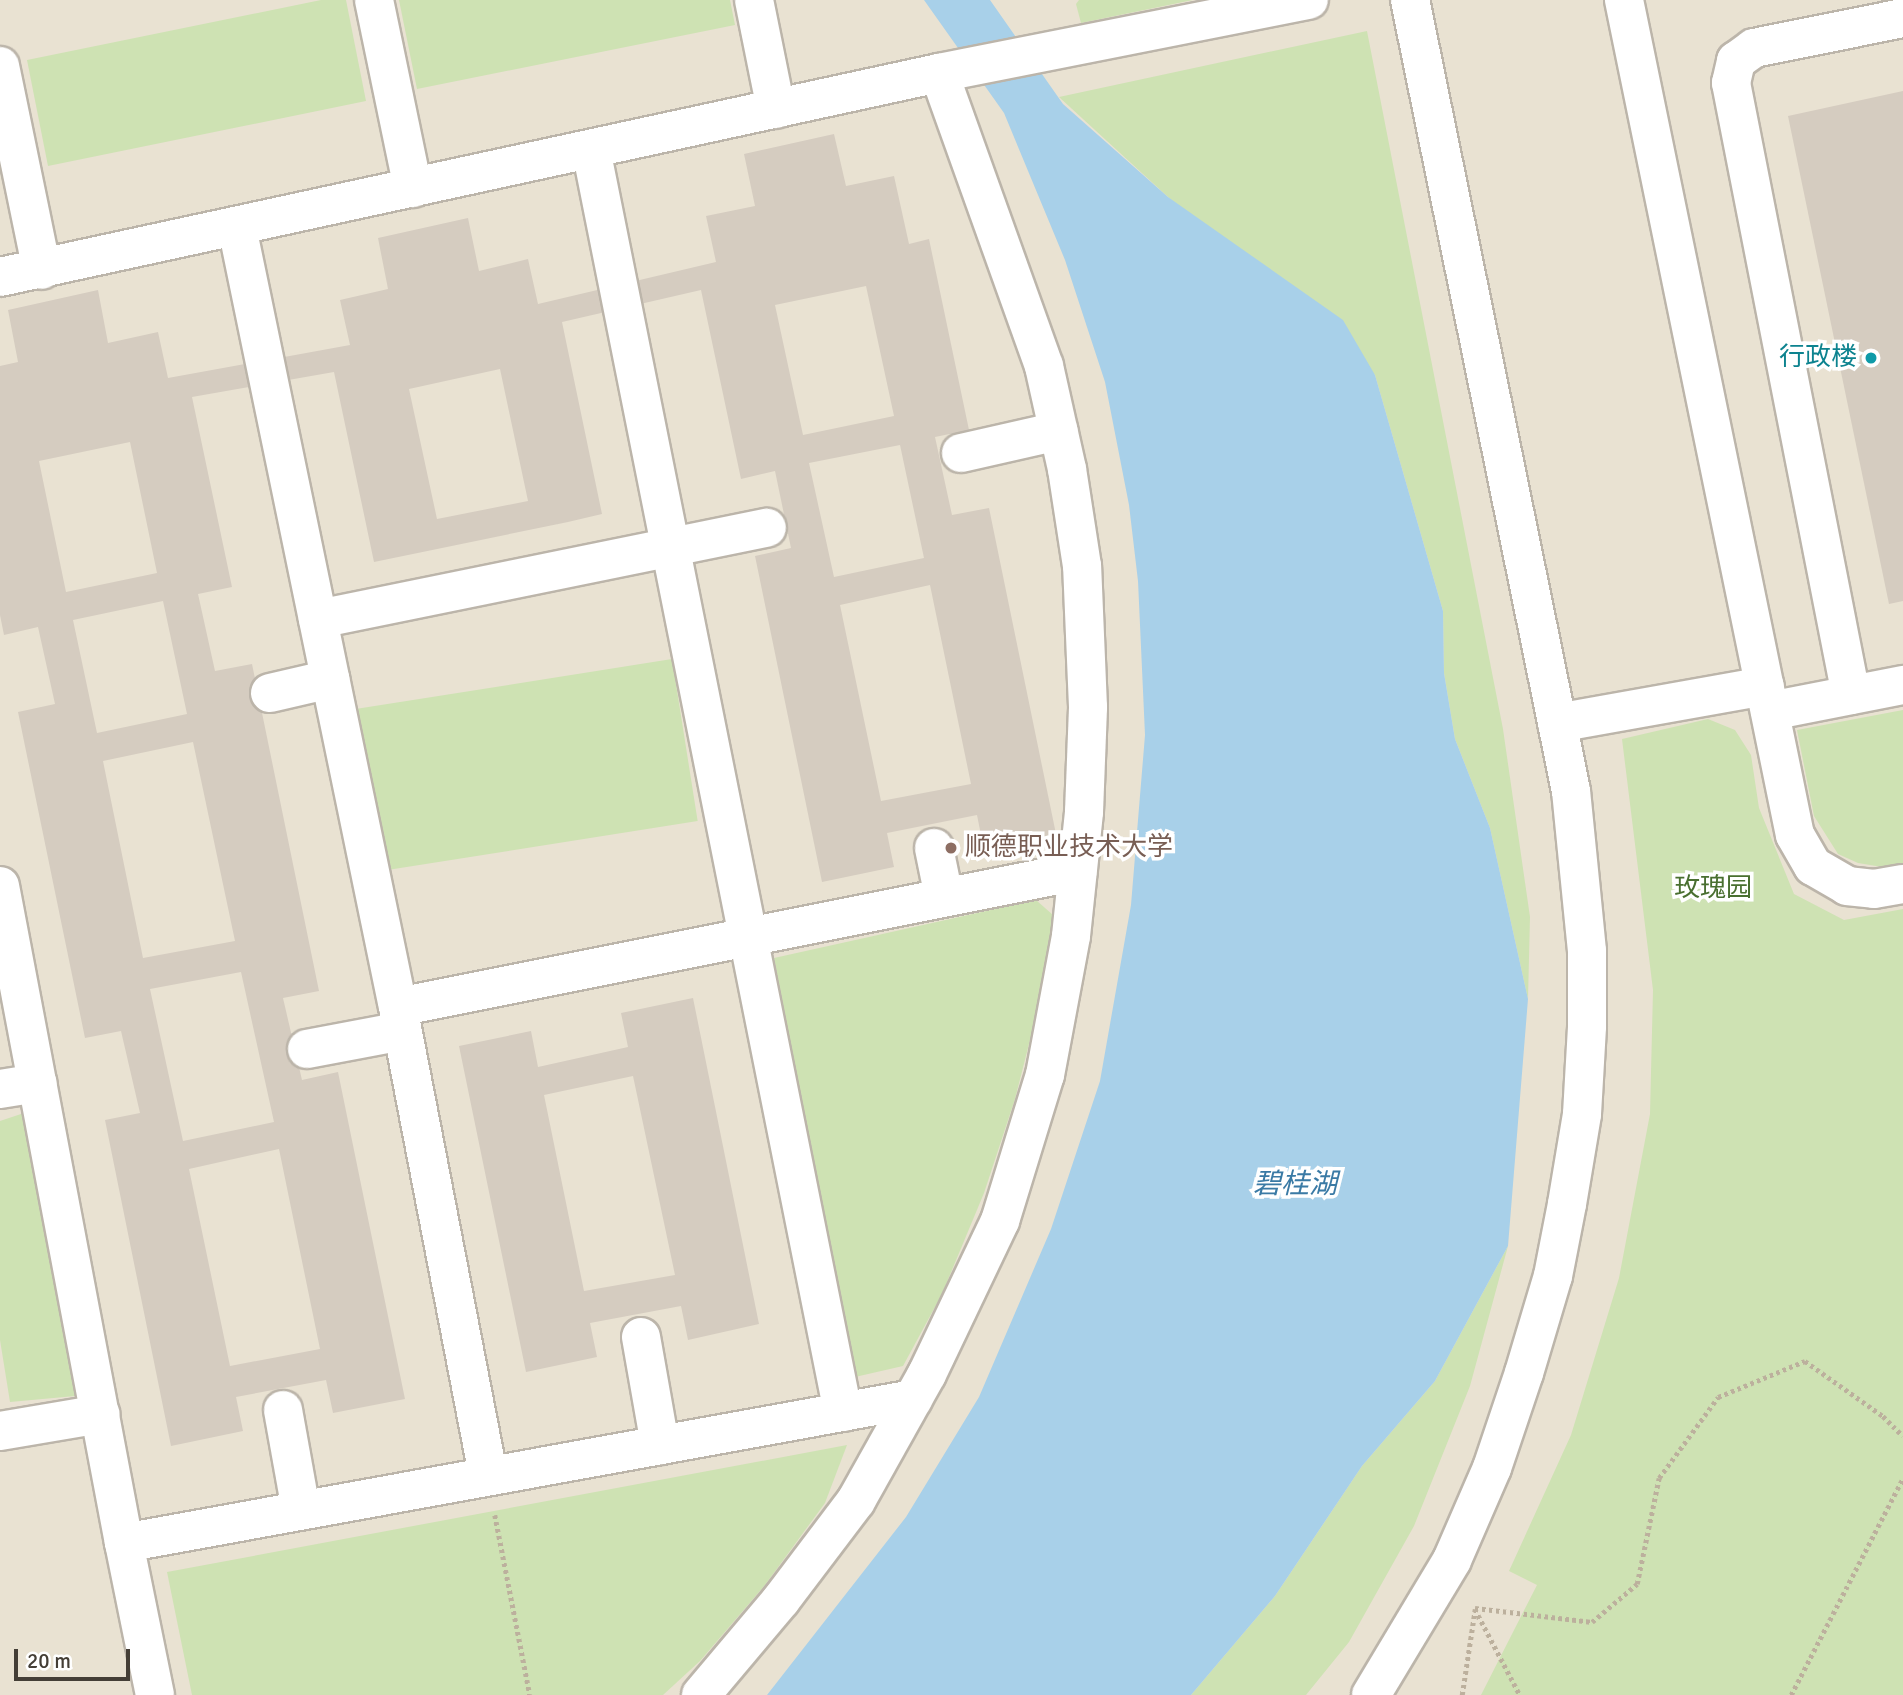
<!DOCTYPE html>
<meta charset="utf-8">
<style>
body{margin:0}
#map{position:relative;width:1903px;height:1695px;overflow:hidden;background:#f1eee7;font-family:Signika,"Noto Sans SC",sans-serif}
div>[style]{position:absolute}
.education>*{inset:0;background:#e9e2d2;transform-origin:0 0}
.green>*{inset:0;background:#cee2b3;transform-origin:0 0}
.water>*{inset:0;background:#a8d0e9}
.building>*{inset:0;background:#d5ccc0}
.path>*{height:4.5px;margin-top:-2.25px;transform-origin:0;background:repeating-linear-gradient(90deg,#bcb09d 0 3.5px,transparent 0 7px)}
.roads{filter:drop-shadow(2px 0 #bcb5aa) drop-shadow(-2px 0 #bcb5aa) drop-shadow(0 2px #bcb5aa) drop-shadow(0 -2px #bcb5aa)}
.minor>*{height:38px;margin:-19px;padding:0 19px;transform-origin:19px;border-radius:19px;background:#fff}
.dots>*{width:19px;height:19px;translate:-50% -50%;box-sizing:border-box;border:4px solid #fff;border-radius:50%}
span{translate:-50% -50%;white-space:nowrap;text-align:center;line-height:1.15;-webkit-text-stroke:7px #fff;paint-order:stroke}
.culture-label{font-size:26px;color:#0d838f}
.right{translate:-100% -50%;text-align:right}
.education-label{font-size:26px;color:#785e54}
.left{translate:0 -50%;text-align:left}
.park-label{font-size:26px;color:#496f30}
.water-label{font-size:28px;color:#3a7aa5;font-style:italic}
.scale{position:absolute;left:14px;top:1649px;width:116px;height:32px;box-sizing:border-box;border:4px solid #443e36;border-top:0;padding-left:9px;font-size:21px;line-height:24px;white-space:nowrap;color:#443e36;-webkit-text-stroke:5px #fff;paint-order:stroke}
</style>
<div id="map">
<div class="education">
<i style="left:0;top:0;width:1903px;height:1695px"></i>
</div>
<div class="green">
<i style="clip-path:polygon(321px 0,346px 0,366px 101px,48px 166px,27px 60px)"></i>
<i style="clip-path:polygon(399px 0,730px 0,735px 25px,417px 89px)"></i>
<i style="clip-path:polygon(1079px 0,1193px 0,1081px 23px,1076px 4px)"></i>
<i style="clip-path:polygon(1367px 31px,1503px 729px,1530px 917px,1528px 999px,1490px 828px,1455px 739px,1444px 673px,1443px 611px,1375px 375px,1168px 197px,1059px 97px)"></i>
<i style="left:672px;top:659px;width:164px;height:322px;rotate:81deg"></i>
<i style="clip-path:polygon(1903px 710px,1903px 864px,1882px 867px,1858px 863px,1838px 854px,1814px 816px,1797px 730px)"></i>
<i style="clip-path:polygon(1708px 719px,1735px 730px,1751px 755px,1759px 808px,1794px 894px,1844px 920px,1903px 909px,1903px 1695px,1481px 1695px,1537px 1585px,1509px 1571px,1571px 1435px,1619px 1278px,1650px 1114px,1653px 990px,1622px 739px)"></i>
<i style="clip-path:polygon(1036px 900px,1053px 915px,1041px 997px,1015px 1099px,984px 1193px,942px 1294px,903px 1366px,855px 1377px,774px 958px)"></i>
<i style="clip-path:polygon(36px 1109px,86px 1395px,10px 1402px,0 1340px,0 1121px)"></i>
<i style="clip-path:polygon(1508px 1246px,1470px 1386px,1414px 1526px,1349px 1642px,1306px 1695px,1191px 1695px,1275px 1596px,1362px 1466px,1435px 1381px)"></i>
<i style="clip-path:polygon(847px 1445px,825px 1503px,765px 1585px,700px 1661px,663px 1695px,192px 1695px,167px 1572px)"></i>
</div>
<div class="water">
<i style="clip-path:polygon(924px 0,990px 0,1063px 104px,1168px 197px,1343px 320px,1375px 375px,1443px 611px,1444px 673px,1455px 739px,1490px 828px,1528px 999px,1508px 1246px,1435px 1381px,1362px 1466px,1275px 1596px,1191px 1695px,767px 1695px,906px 1517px,979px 1397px,1051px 1229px,1100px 1081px,1131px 905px,1145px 735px,1138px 581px,1129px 505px,1105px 382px,1065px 260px,1004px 113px)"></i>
</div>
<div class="building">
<i style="clip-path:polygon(1903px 91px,1903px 601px,1889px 604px,1788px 116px)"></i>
<i style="clip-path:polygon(evenodd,834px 134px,846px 186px,894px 176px,909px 244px,929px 239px,969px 430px,935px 437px,952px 515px,989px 508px,1056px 834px,984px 850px,977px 815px,887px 833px,894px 867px,822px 882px,755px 556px,791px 548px,775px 471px,741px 479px,701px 290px,562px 322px,602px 514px,568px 522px,374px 562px,334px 372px,192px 397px,232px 587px,198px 594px,215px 671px,252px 664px,319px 991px,283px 998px,302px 1080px,338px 1072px,405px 1399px,333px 1413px,326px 1380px,236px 1397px,243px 1431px,171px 1446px,105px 1120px,140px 1113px,121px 1031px,85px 1038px,18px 712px,55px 704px,38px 627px,4px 635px,0 615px,0 366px,18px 362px,8px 310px,98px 290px,108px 343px,158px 332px,168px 378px,350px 345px,340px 300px,388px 289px,378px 238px,468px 218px,479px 271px,528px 259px,538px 304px,716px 262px,706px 216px,755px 206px,744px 154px,834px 134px,866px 286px,894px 416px,803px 435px,775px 305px,866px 286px,834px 134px,500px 369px,528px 501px,437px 519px,409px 389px,500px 369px,834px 134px,130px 442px,157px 573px,66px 592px,39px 461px,130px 442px,834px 134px,900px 445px,924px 558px,834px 577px,809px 463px,900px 445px,834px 134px,930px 585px,971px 784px,881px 801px,840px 605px,930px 585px,834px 134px,163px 601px,187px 714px,97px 733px,73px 620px,163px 601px,834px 134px,193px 742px,235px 941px,143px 958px,103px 761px,193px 742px,834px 134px,241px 972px,274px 1122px,183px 1141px,150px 989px,241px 972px,834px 134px,279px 1149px,320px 1349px,230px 1366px,189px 1169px,279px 1149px)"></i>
<i style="clip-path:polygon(evenodd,693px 998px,759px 1324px,688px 1340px,681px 1306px,590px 1323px,597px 1357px,526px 1372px,459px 1046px,531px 1031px,538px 1067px,628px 1047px,621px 1013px,693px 998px,633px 1076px,675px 1275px,584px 1291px,544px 1095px,633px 1076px)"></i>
</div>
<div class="path">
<i style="left:495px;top:1515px;width:183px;rotate:79deg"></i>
<i style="left:1475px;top:1608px;width:118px;rotate:6.8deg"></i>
<i style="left:1592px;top:1622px;width:59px;rotate:-40.2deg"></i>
<i style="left:1637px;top:1584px;width:108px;rotate:-78.3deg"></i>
<i style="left:1659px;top:1478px;width:100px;rotate:-53.9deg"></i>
<i style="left:1718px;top:1397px;width:94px;rotate:-22.5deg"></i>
<i style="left:1805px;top:1361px;width:95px;rotate:35.2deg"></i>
<i style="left:1883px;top:1416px;width:28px;rotate:45deg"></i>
<i style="left:1475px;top:1609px;width:97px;rotate:62.4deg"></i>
<i style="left:1462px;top:1695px;width:87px;rotate:-81.4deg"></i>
<i style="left:1791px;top:1695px;width:244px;rotate:-62.7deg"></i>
</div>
<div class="roads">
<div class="minor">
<i style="left:374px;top:0;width:192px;rotate:78.3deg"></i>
<i style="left:754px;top:0;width:111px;rotate:78.6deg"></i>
<i style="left:1624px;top:0;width:852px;rotate:78.43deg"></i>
<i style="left:1795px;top:835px;width:36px;rotate:60deg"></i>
<i style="left:1813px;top:866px;width:39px;rotate:30deg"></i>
<i style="left:1847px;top:886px;width:27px;rotate:6deg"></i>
<i style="left:1874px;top:889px;width:29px;rotate:-10deg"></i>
<i style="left:0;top:66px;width:208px;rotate:78.4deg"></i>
<i style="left:591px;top:149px;width:1288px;rotate:78.72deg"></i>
<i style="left:237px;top:227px;width:796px;rotate:78.34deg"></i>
<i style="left:398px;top:1007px;width:478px;rotate:79.1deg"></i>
<i style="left:0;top:277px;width:961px;rotate:-12.26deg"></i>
<i style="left:961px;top:453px;width:100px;rotate:-12.7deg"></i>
<i style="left:318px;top:619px;width:458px;rotate:-11.5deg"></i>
<i style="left:270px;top:693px;width:62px;rotate:-13.1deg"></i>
<i style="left:1851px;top:695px;width:624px;rotate:-101.09deg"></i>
<i style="left:1731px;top:83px;width:23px;rotate:-77deg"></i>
<i style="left:1736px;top:61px;width:22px;rotate:-36deg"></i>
<i style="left:1754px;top:48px;width:152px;rotate:-11.4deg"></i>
<i style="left:1770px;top:711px;width:136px;rotate:-11.1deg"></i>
<i style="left:1557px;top:723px;width:211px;rotate:-10.1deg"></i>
<i style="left:934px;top:848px;width:50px;rotate:78.5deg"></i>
<i style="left:0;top:886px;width:669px;rotate:79.31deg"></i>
<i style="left:398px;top:1007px;width:693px;rotate:-11.31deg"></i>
<i style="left:307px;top:1049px;width:97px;rotate:-10.7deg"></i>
<i style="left:0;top:1089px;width:38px;rotate:-9deg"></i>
<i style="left:641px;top:1337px;width:110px;rotate:80deg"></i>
<i style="left:283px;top:1410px;width:102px;rotate:79.8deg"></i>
<i style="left:0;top:1431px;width:102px;rotate:-9.6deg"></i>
<i style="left:155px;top:1695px;width:155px;rotate:-101.5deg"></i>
<i style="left:124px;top:1543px;width:802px;rotate:-10.34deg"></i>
<i style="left:701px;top:1695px;width:124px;rotate:-49.9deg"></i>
<i style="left:781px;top:1600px;width:124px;rotate:-52.9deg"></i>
<i style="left:856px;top:1501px;width:145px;rotate:-60.8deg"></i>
<i style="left:927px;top:1374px;width:170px;rotate:-64.5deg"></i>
<i style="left:1000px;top:1221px;width:153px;rotate:-72.9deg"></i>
<i style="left:1045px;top:1075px;width:141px;rotate:-79.4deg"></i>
<i style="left:1071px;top:936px;width:125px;rotate:-84deg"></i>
<i style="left:1084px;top:812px;width:105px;rotate:-87.8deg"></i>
<i style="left:1088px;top:707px;width:141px;rotate:-92.4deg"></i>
<i style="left:1082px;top:566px;width:98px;rotate:-98.8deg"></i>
<i style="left:1067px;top:469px;width:106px;rotate:-102.6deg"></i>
<i style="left:1044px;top:366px;width:311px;rotate:-109.7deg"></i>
<i style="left:939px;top:73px;width:377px;rotate:-11.2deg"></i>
<i style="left:1371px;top:1695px;width:157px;rotate:-59deg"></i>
<i style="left:1452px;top:1560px;width:100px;rotate:-66.5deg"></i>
<i style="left:1492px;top:1468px;width:100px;rotate:-71.4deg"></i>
<i style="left:1524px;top:1373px;width:101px;rotate:-73.4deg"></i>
<i style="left:1553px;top:1276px;width:73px;rotate:-79deg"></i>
<i style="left:1567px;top:1204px;width:91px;rotate:-80.5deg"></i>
<i style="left:1582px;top:1114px;width:88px;rotate:-86.7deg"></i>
<i style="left:1587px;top:1026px;width:75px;rotate:-90deg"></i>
<i style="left:1587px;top:951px;width:161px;rotate:-95.7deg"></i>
<i style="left:1571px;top:791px;width:807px;rotate:-101.5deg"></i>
</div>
</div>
<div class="dots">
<i style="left:1871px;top:358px;background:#0f9aa8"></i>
<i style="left:951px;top:848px;background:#8d6e63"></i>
</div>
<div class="culture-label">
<span class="right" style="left:1857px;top:358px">行政楼</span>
</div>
<div class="education-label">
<span class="left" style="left:965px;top:848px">顺德职业技术大学</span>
</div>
<div class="park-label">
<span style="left:1713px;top:889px">玫瑰园</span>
</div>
<div class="water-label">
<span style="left:1295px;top:1184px">碧桂湖</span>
</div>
<div class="scale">20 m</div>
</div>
